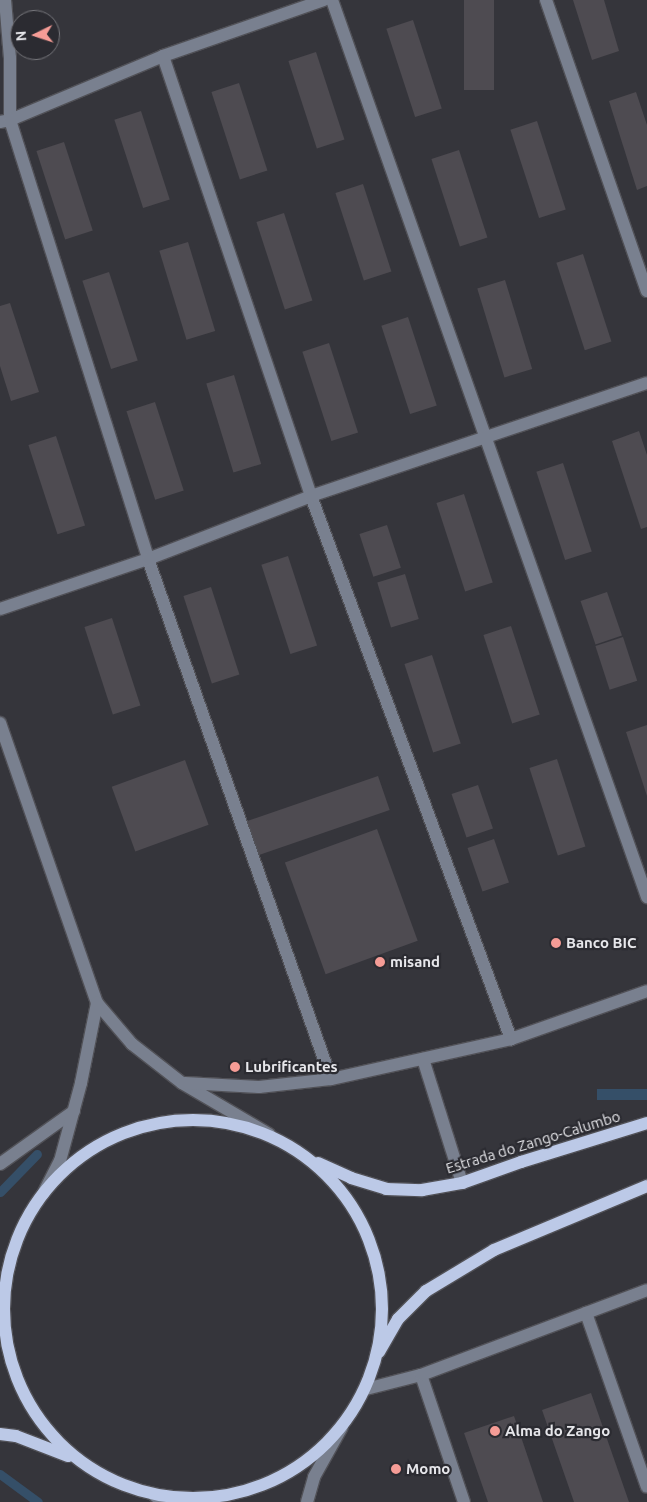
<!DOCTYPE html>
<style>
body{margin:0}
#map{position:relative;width:647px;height:1502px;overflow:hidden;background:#35353b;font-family:Ubuntu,sans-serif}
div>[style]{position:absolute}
.water>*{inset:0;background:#354f68;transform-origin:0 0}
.stream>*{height:9px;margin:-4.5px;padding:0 4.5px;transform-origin:4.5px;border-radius:4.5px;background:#354f68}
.building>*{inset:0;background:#4e4b51;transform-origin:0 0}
.roads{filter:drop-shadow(1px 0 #515157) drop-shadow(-1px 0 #515157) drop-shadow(0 1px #515157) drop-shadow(0 -1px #515157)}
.minor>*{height:12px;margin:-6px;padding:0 6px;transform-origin:6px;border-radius:6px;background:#79808f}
.major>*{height:12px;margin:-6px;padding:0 6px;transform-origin:6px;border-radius:6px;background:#bcc9e7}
.major>.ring{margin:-6px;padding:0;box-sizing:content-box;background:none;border:12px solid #bcc9e7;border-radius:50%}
.dots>*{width:14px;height:14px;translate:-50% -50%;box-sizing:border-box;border:2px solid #2b2b31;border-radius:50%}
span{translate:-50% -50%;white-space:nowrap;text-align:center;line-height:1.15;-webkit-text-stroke:4.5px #2b2b31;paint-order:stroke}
.poi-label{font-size:15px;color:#e7e7eb;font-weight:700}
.left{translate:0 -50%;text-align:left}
.street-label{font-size:15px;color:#e7e7eb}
.north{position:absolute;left:10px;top:10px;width:50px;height:50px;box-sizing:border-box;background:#2b2b31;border:1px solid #76767b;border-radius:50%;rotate:266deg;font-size:14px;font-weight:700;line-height:20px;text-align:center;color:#e7e7eb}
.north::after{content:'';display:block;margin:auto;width:18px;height:22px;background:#f59c96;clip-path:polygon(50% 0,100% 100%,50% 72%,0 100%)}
</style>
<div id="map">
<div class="water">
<i style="left:647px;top:1089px;width:11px;height:50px;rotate:90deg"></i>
</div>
<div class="stream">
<i style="left:0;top:1192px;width:53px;rotate:-45.8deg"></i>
<i style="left:0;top:1474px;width:47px;rotate:36.4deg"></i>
</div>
<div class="building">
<i style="left:464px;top:0;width:30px;height:90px"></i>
<i style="clip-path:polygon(573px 0,604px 0,619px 51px,592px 60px)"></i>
<i style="left:413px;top:20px;width:93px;height:28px;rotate:72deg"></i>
<i style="left:316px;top:52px;width:92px;height:29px;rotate:72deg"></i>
<i style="left:239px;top:83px;width:92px;height:29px;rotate:72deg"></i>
<i style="clip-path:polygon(636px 92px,647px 125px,647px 186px,637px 190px,609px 101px)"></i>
<i style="left:141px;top:111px;width:93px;height:28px;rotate:72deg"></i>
<i style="left:537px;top:121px;width:93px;height:28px;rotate:72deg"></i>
<i style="left:64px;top:142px;width:93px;height:29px;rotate:72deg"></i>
<i style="left:459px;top:150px;width:92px;height:29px;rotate:72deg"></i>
<i style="left:363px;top:184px;width:92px;height:29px;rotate:72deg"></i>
<i style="left:284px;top:213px;width:92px;height:29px;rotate:72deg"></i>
<i style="left:188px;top:242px;width:93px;height:30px;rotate:73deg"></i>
<i style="left:583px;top:254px;width:92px;height:28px;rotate:72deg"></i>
<i style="left:109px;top:272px;width:93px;height:28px;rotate:72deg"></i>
<i style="left:505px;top:280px;width:93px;height:29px;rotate:73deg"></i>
<i style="clip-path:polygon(10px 303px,39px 392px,11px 401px,0 366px,0 306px)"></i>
<i style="left:408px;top:317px;width:93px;height:28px;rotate:72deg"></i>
<i style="left:329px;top:343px;width:94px;height:28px;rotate:72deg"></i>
<i style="left:234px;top:375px;width:93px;height:29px;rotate:73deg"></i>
<i style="left:155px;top:402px;width:93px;height:30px;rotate:72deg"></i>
<i style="clip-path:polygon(639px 431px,647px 455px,647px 527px,641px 529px,612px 441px)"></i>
<i style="left:56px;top:436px;width:94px;height:29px;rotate:72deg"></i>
<i style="left:563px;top:463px;width:93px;height:28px;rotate:72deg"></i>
<i style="left:464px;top:494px;width:93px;height:29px;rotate:72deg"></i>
<i style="left:387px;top:525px;width:45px;height:29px;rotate:72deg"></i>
<i style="left:288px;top:556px;width:94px;height:28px;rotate:72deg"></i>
<i style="left:405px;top:574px;width:47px;height:29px;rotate:73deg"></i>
<i style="left:211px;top:587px;width:92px;height:29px;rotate:72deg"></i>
<i style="left:607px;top:592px;width:46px;height:28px;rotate:71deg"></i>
<i style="left:112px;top:618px;width:92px;height:29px;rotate:72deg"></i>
<i style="left:511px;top:626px;width:93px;height:29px;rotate:72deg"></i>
<i style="left:623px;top:637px;width:46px;height:29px;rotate:72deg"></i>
<i style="left:432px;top:655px;width:93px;height:29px;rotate:72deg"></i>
<i style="clip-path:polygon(647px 725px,647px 796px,626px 732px)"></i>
<i style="left:557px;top:759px;width:92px;height:29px;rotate:72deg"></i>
<i style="left:185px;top:760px;width:69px;height:78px;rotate:70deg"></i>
<i style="left:378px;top:776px;width:36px;height:139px;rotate:71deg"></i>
<i style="left:478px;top:785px;width:46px;height:28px;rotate:71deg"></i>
<i style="left:377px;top:829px;width:119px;height:98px;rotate:70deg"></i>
<i style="left:494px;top:839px;width:46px;height:28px;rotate:71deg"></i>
<i style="clip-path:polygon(591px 1393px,629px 1502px,574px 1502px,542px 1410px)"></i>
<i style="clip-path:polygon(514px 1416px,543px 1502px,488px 1502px,464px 1433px)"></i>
</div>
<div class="roads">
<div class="minor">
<i style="left:5px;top:0;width:58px;rotate:85.1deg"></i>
<i style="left:10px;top:58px;width:62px;rotate:90deg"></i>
<i style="left:10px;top:120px;width:166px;rotate:-22.7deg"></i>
<i style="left:163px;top:56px;width:170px;rotate:-19.2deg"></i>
<i style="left:332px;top:0;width:951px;rotate:70.65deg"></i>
<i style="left:546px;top:0;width:308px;rotate:70.9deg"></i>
<i style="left:163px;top:56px;width:464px;rotate:71.4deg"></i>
<i style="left:311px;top:496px;width:579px;rotate:69.78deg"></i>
<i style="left:0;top:122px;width:10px;rotate:-11deg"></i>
<i style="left:10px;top:120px;width:460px;rotate:72.5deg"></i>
<i style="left:148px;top:559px;width:551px;rotate:70.61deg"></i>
<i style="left:0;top:609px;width:156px;rotate:-18.7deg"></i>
<i style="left:148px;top:559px;width:175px;rotate:-21.1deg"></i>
<i style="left:311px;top:496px;width:354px;rotate:-18.6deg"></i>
<i style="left:0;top:723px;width:296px;rotate:70.9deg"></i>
<i style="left:97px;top:1003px;width:54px;rotate:49.5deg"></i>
<i style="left:132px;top:1044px;width:63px;rotate:38deg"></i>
<i style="left:182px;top:1083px;width:101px;rotate:30.4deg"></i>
<i style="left:423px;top:1059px;width:130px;rotate:72.5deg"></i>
<i style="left:185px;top:1083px;width:74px;rotate:3.1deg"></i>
<i style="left:259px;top:1087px;width:72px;rotate:-6.3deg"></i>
<i style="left:331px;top:1079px;width:184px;rotate:-12.5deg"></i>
<i style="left:511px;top:1039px;width:144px;rotate:-19.4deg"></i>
<i style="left:0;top:1164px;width:91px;rotate:-35.6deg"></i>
<i style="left:43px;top:1194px;width:37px;rotate:-63deg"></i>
<i style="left:60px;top:1161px;width:81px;rotate:-74.9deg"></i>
<i style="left:81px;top:1083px;width:82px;rotate:-78.7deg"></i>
<i style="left:586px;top:1313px;width:184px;rotate:70.7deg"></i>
<i style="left:421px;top:1375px;width:134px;rotate:71.3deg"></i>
<i style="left:366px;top:1389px;width:57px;rotate:-14.3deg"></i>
<i style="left:421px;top:1375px;width:241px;rotate:-20.6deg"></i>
<i style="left:154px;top:1495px;width:11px;rotate:38deg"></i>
<i style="left:307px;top:1502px;width:26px;rotate:-74deg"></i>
<i style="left:314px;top:1477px;width:57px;rotate:-60.8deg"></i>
</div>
<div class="major">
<i class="ring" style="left:4px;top:1120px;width:366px;height:366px"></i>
<i style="left:318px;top:1163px;width:36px;rotate:24deg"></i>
<i style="left:351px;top:1178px;width:37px;rotate:17deg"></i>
<i style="left:386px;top:1189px;width:36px;rotate:2deg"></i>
<i style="left:422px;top:1190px;width:41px;rotate:-9.9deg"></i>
<i style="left:462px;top:1183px;width:63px;rotate:-19.6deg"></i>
<i style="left:521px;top:1162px;width:132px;rotate:-17.2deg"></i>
<i style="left:379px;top:1352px;width:38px;rotate:-60deg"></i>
<i style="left:398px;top:1319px;width:40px;rotate:-45deg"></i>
<i style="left:426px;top:1291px;width:79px;rotate:-31.1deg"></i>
<i style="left:494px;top:1250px;width:166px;rotate:-22.7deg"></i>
<i style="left:0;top:1434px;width:16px;rotate:7deg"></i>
<i style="left:16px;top:1436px;width:56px;rotate:21deg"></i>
</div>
</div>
<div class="dots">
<i style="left:556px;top:943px;background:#f59c96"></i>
<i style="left:380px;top:962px;background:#f59c96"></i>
<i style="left:235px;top:1067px;background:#f59c96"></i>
<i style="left:495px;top:1431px;background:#f59c96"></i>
<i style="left:396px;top:1469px;background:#f59c96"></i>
</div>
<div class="poi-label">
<span class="left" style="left:566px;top:943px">Banco BIC</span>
<span class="left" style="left:390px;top:962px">misand</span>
<span class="left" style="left:245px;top:1067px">Lubrificantes</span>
<span class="left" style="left:505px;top:1431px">Alma do Zango</span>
<span class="left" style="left:406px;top:1469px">Momo</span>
</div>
<div class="street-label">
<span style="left:533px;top:1142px;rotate:-17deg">Estrada do Zango-Calumbo</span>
</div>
<div class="north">N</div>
</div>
